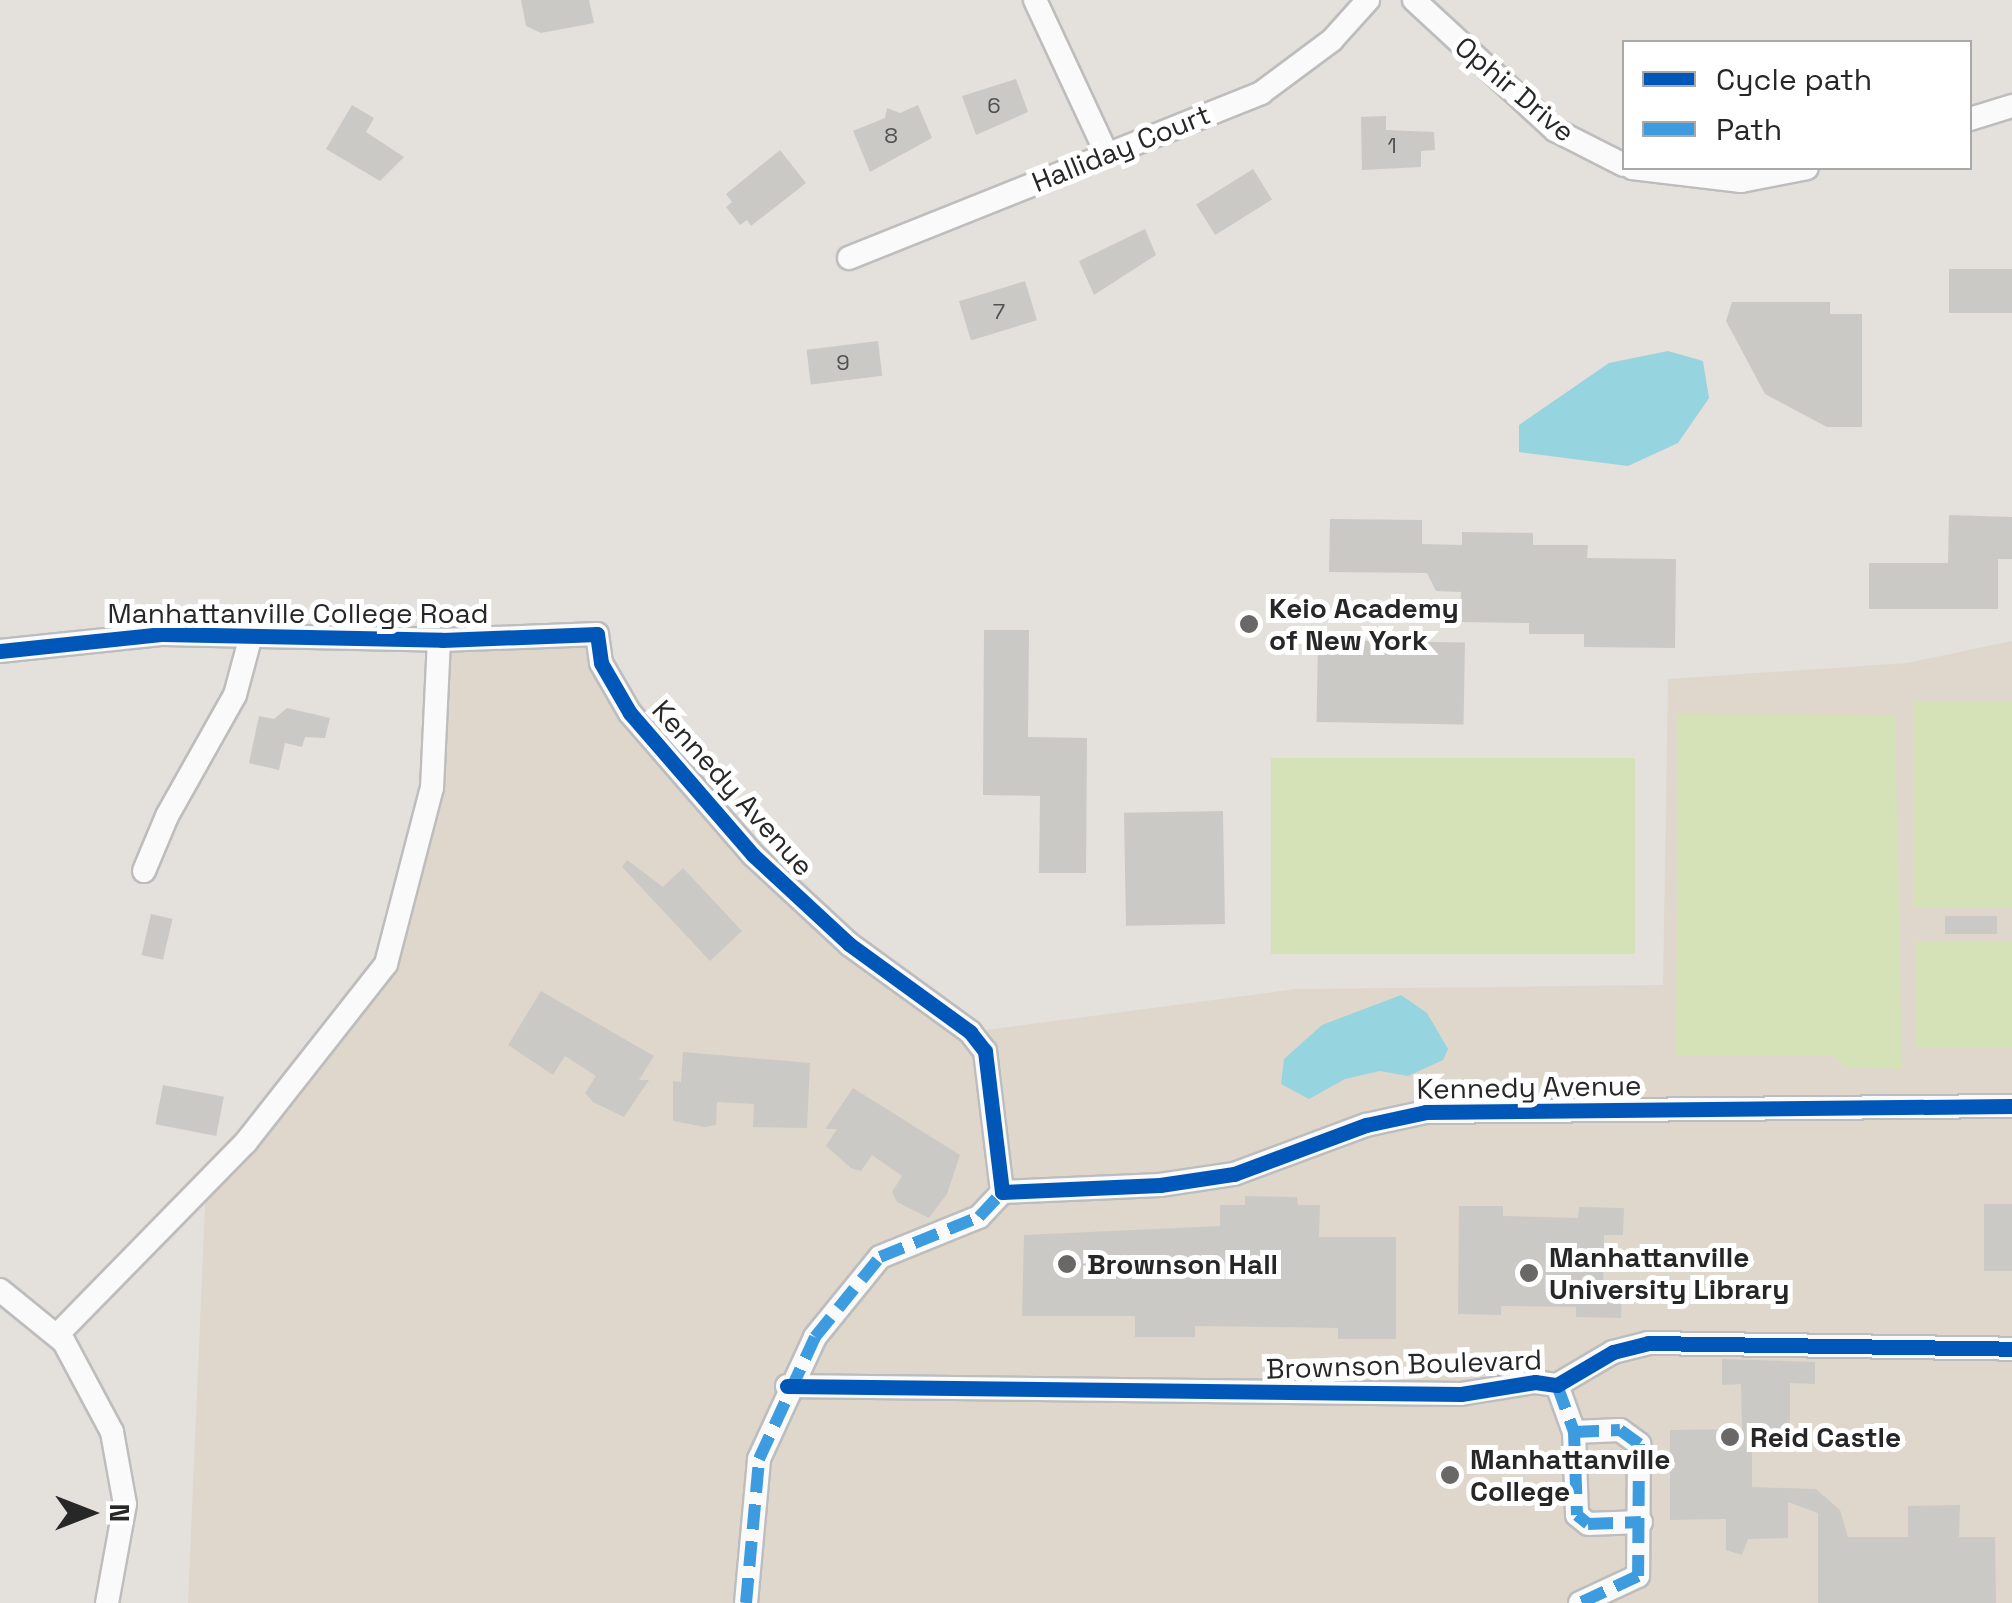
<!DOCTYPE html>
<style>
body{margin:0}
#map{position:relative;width:2012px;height:1603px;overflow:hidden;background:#e4e0dc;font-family:"Space Grotesk",sans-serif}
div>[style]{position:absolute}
.education>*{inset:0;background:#dfd7cb}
.pitch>*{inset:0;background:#d5e1b6;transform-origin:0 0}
.water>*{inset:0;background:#96d4e0}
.building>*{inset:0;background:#cbc9c6;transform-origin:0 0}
.roads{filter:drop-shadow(2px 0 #bebdbe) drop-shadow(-2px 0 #bebdbe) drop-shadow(0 2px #bebdbe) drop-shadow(0 -2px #bebdbe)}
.minor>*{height:22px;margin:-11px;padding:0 11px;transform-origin:11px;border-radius:11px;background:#fbfafa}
.quiet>*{height:12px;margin-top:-6px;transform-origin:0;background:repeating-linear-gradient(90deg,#3d9ce0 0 25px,transparent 0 37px)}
.cycleway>*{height:15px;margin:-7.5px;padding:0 7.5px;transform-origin:7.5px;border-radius:7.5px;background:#0057b8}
.dots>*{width:28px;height:28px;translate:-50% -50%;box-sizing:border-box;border:5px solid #fff;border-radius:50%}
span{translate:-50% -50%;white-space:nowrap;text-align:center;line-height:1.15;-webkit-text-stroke:10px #fff;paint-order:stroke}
.number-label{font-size:22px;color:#515050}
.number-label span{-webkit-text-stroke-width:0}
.street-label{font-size:28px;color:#272727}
.poi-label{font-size:28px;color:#272727;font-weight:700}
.left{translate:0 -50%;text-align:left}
.legend{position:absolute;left:1622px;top:40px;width:350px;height:130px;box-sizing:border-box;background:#fff;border:2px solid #a9a9a9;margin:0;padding:12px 18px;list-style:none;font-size:30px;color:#272727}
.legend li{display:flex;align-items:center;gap:20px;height:50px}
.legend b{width:50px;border:2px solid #a9a9a9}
.north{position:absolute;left:40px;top:1463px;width:100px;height:100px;-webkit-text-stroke:8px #fff;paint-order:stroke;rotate:90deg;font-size:28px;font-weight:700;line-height:40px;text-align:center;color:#272727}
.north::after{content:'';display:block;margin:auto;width:35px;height:45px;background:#272727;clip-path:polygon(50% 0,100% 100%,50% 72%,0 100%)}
</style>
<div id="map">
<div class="education">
<i style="clip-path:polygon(597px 634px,601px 663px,753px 855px,971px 1032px,1296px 989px,1663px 985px,1668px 679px,1907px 663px,2012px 641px,2012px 1603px,188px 1603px,206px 1182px,386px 964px,417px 864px,439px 640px)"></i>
</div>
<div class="pitch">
<i style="left:2012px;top:702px;width:206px;height:99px;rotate:90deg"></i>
<i style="clip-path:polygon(1678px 714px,1895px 715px,1902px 1069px,1845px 1067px,1834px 1056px,1676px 1055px)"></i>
<i style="left:1271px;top:758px;width:364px;height:196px"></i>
<i style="left:2012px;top:942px;width:106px;height:97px;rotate:90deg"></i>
</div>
<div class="water">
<i style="clip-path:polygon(1668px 351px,1703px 361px,1709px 398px,1678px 443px,1628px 466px,1519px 452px,1519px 425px,1609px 363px)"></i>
<i style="clip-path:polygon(1401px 995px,1427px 1013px,1448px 1049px,1443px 1060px,1408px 1076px,1380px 1071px,1345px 1079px,1309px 1099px,1281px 1084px,1284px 1059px,1322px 1025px)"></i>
</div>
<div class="building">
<i style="clip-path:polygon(521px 0,589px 0,594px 23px,541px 33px,526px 26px)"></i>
<i style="clip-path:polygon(1016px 79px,1028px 112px,976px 135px,962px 96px)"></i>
<i style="clip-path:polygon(352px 105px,374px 118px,366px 132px,404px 157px,380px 181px,326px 149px)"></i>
<i style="clip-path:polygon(918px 105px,932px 138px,870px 172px,853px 131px,885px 118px,887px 108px,900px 113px)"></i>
<i style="clip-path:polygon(1386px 116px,1386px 130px,1434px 132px,1435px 150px,1421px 151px,1421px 167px,1362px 170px,1361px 117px)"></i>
<i style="clip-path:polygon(780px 150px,806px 183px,751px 226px,747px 220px,740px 225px,726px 207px,732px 202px,726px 194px)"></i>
<i style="left:1253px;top:169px;width:36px;height:67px;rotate:58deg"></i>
<i style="clip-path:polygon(1145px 229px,1156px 255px,1094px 295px,1079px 261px)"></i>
<i style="left:1949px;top:269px;width:63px;height:44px"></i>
<i style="left:1025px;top:281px;width:41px;height:69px;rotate:73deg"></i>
<i style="clip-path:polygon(1732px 302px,1830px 302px,1830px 314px,1862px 314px,1862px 427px,1827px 427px,1765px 394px,1726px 321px)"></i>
<i style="left:878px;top:341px;width:35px;height:72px;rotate:83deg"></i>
<i style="clip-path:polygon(1949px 515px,2012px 517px,2012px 559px,1998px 559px,1998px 609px,1869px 609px,1869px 563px,1948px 563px)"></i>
<i style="clip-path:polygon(1330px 519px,1422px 520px,1422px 544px,1462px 545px,1462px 532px,1533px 533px,1533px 545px,1588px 545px,1587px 558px,1676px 559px,1675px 648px,1584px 647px,1584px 634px,1529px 634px,1529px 623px,1460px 622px,1461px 592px,1436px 591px,1427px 573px,1329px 572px)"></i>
<i style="clip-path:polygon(984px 630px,1029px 630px,1028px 737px,1087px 738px,1086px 873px,1039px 873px,1040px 796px,983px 795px)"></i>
<i style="left:1318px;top:640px;width:147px;height:82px;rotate:1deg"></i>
<i style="clip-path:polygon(287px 708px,330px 718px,325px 738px,305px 737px,302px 747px,285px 743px,279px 770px,249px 763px,259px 716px,274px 719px)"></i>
<i style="left:1223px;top:811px;width:113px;height:99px;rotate:89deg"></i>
<i style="clip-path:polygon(627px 860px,663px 887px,683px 868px,742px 931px,710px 961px,622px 867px)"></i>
<i style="left:151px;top:914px;width:22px;height:42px;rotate:13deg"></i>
<i style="left:1997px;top:916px;width:18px;height:52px;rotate:90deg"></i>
<i style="clip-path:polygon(541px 991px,654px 1056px,639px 1080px,649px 1080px,624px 1117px,593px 1102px,585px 1093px,596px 1076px,565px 1056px,553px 1075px,508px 1045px)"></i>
<i style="clip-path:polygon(683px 1052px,810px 1063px,807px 1128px,753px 1127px,754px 1104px,717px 1102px,716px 1125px,705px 1127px,673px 1121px,673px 1081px,681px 1082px)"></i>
<i style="left:163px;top:1085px;width:62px;height:40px;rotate:11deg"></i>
<i style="clip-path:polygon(853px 1088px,960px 1155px,947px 1194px,929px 1218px,897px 1202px,892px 1192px,902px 1176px,872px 1155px,861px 1171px,851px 1168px,826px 1146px,837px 1129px,825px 1129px)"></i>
<i style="clip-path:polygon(1245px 1196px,1297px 1197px,1298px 1205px,1320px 1205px,1319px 1237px,1396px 1237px,1396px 1339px,1338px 1339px,1338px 1328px,1195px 1326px,1195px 1337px,1135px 1337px,1135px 1316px,1022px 1316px,1024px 1235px,1220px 1226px,1220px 1205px,1245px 1205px)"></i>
<i style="left:1984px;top:1204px;width:28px;height:67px"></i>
<i style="clip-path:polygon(1459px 1206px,1503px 1206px,1503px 1216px,1578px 1218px,1579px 1207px,1624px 1208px,1623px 1235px,1604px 1235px,1603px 1290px,1622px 1290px,1621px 1318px,1576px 1317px,1576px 1307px,1501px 1306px,1501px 1315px,1458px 1314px)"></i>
<i style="clip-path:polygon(1722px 1359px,1815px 1362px,1815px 1384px,1790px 1383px,1790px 1445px,1752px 1445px,1752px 1487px,1816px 1489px,1840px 1510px,1848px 1537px,1908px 1537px,1908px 1506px,1960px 1505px,1959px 1537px,1995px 1537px,1996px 1603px,1818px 1603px,1818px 1513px,1788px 1502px,1788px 1538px,1748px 1539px,1742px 1555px,1726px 1550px,1726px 1519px,1670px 1520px,1670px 1430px,1742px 1429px,1741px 1384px,1722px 1385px)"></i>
</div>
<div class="roads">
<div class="minor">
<i style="left:1035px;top:0;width:168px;rotate:65deg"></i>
<i style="left:1414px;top:0;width:192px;rotate:42.7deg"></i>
<i style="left:1555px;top:130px;width:77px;rotate:26.9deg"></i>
<i style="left:1970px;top:119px;width:44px;rotate:-17.2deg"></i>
<i style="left:1632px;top:168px;width:110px;rotate:6.8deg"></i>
<i style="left:1741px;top:181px;width:67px;rotate:-11.1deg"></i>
<i style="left:849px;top:258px;width:444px;rotate:-21.8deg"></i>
<i style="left:1261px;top:93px;width:89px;rotate:-36.7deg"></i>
<i style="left:1332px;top:40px;width:54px;rotate:-48deg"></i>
<i style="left:0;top:651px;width:164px;rotate:-6deg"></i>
<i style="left:163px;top:634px;width:279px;rotate:1.2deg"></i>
<i style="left:442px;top:640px;width:155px;rotate:-2.2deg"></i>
<i style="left:597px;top:634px;width:29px;rotate:82deg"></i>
<i style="left:601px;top:663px;width:58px;rotate:59.9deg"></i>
<i style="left:630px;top:713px;width:188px;rotate:49.1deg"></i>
<i style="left:753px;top:855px;width:131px;rotate:42.8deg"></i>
<i style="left:849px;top:944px;width:150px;rotate:36deg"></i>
<i style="left:970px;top:1032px;width:24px;rotate:52deg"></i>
<i style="left:985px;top:1051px;width:142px;rotate:83.1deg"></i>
<i style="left:144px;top:871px;width:60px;rotate:-67.3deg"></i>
<i style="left:167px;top:816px;width:139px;rotate:-60.7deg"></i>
<i style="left:235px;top:695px;width:65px;rotate:-74.9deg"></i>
<i style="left:1002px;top:1192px;width:158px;rotate:-2.5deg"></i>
<i style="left:1160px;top:1185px;width:75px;rotate:-8.5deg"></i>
<i style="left:1234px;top:1174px;width:141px;rotate:-20.4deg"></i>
<i style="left:1366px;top:1125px;width:61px;rotate:-12.2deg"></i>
<i style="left:1426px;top:1112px;width:586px;rotate:-0.59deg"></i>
<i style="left:0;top:1290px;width:82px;rotate:39.1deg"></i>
<i style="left:64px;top:1342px;width:102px;rotate:61.9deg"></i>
<i style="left:112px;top:1432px;width:73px;rotate:79.8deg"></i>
<i style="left:125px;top:1504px;width:101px;rotate:100.3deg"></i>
<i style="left:57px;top:1335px;width:270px;rotate:-45.6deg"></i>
<i style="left:246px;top:1142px;width:226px;rotate:-51.8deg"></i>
<i style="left:386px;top:964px;width:182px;rotate:-75.4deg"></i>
<i style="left:432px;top:788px;width:148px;rotate:-87.3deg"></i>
<i style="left:1557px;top:1385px;width:50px;rotate:70.1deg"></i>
<i style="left:1574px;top:1432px;width:83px;rotate:87.9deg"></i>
<i style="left:1577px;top:1515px;width:14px;rotate:39deg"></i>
<i style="left:1588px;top:1524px;width:53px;rotate:-2.2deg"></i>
<i style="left:787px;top:1386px;width:674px;rotate:0.68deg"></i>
<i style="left:1461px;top:1394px;width:75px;rotate:-9.2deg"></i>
<i style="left:1535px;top:1382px;width:22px;rotate:8deg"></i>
<i style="left:1557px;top:1385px;width:65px;rotate:-30.5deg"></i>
<i style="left:1613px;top:1352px;width:36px;rotate:-14deg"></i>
<i style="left:1648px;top:1343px;width:364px;rotate:0.9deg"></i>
<i style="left:1574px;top:1432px;width:46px;rotate:-2.5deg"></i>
<i style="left:1620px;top:1430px;width:24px;rotate:36deg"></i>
<i style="left:1639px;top:1444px;width:132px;rotate:90.4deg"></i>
<i style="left:1638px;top:1576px;width:64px;rotate:155deg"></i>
<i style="left:746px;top:1603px;width:145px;rotate:-84.8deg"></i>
<i style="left:759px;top:1459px;width:134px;rotate:-65.3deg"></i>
<i style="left:815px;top:1337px;width:103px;rotate:-50.9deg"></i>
<i style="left:880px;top:1257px;width:107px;rotate:-22deg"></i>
<i style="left:979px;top:1217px;width:34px;rotate:-47deg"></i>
</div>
</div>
<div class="quiet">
<i style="left:1557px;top:1385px;width:50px;rotate:70.1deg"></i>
<i style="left:1574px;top:1432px;width:83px;rotate:87.9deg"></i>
<i style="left:1577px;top:1515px;width:14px;rotate:39deg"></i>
<i style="left:1588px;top:1524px;width:53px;rotate:-2.2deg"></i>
<i style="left:1574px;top:1432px;width:46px;rotate:-2.5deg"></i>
<i style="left:1620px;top:1430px;width:24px;rotate:36deg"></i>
<i style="left:1639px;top:1444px;width:132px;rotate:90.4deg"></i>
<i style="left:1638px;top:1576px;width:64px;rotate:155deg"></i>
<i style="left:746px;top:1603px;width:145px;rotate:-84.8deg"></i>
<i style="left:759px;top:1459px;width:134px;rotate:-65.3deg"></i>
<i style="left:815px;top:1337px;width:103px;rotate:-50.9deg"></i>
<i style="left:880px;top:1257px;width:107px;rotate:-22deg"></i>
<i style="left:979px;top:1217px;width:34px;rotate:-47deg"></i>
</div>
<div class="cycleway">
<i style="left:0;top:651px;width:164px;rotate:-6deg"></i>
<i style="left:163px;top:634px;width:279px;rotate:1.2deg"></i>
<i style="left:442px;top:640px;width:155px;rotate:-2.2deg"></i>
<i style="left:597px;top:634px;width:29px;rotate:82deg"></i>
<i style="left:601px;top:663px;width:58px;rotate:59.9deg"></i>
<i style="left:630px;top:713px;width:188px;rotate:49.1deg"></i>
<i style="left:753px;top:855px;width:131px;rotate:42.8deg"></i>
<i style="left:849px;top:944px;width:150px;rotate:36deg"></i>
<i style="left:970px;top:1032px;width:24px;rotate:52deg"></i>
<i style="left:985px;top:1051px;width:142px;rotate:83.1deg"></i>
<i style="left:1002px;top:1192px;width:158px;rotate:-2.5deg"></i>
<i style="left:1160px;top:1185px;width:75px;rotate:-8.5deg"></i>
<i style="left:1234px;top:1174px;width:141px;rotate:-20.4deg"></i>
<i style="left:1366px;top:1125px;width:61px;rotate:-12.2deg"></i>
<i style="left:1426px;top:1112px;width:586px;rotate:-0.59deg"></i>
<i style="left:787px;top:1386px;width:674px;rotate:0.68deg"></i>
<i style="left:1461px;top:1394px;width:75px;rotate:-9.2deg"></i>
<i style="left:1535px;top:1382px;width:22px;rotate:8deg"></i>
<i style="left:1557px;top:1385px;width:65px;rotate:-30.5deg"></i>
<i style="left:1613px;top:1352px;width:36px;rotate:-14deg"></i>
<i style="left:1648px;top:1343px;width:364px;rotate:0.9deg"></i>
</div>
<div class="dots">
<i style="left:1249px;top:624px;background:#696866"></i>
<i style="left:1067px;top:1264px;background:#696866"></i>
<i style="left:1529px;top:1273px;background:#696866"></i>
<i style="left:1730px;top:1437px;background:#696866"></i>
<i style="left:1450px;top:1475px;background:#696866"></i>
</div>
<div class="number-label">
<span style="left:994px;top:106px">6</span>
<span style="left:891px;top:136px">8</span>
<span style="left:1392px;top:146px">1</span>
<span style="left:999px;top:312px">7</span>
<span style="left:843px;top:363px">9</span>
</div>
<div class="street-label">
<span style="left:1515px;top:89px;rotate:40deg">Ophir Drive</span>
<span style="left:1121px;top:148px;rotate:-22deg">Halliday Court</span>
<span style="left:298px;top:613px">Manhattanville College Road</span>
<span style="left:733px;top:788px;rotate:48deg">Kennedy Avenue</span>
<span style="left:1529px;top:1087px;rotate:-1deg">Kennedy Avenue</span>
<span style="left:1404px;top:1364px;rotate:-2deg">Brownson Boulevard</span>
</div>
<div class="poi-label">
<span class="left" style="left:1269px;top:624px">Keio Academy<br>of New York</span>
<span class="left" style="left:1549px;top:1273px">Manhattanville<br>University Library</span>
<span class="left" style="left:1087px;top:1264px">Brownson Hall</span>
<span class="left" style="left:1750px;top:1437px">Reid Castle</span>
<span class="left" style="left:1470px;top:1475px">Manhattanville<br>College</span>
</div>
<ul class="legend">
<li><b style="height:12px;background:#0057b8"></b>Cycle path</li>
<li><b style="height:12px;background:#3d9ce0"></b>Path</li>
</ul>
<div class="north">N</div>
</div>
